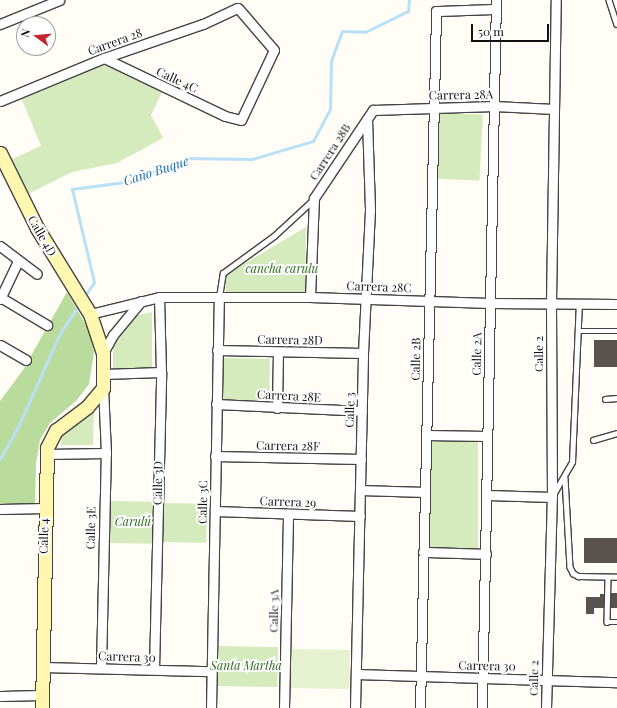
<!DOCTYPE html>
<meta charset="utf-8">
<style>
body{margin:0}
#map{position:relative;width:617px;height:708px;overflow:hidden;background:#fffdf5;font-family:"Playfair Display",serif}
div>[style]{position:absolute}
.green>*{inset:0;background:#d5ebbd;transform-origin:0 0}
.forest>*{inset:0;background:#b9dc9c}
.pitch>*{inset:0;background:#e6f2cf;transform-origin:0 0}
.stream>*{height:3px;margin:-1.5px;padding:0 1.5px;transform-origin:1.5px;border-radius:1.5px;background:#b9e0f7}
.building>*{inset:0;background:#5a524d;transform-origin:0 0}
.roads{filter:drop-shadow(1px 0 #444) drop-shadow(-1px 0 #444) drop-shadow(0 1px #444) drop-shadow(0 -1px #444)}
.lane>*{height:4.5px;margin:-2.25px;padding:0 2.25px;transform-origin:2.25px;border-radius:2.25px;background:#fff}
.street>*{height:9px;margin:-4.5px;padding:0 4.5px;transform-origin:4.5px;border-radius:4.5px;background:#fff}
.secondary>*{height:13px;margin:-6.5px;padding:0 6.5px;transform-origin:6.5px;border-radius:6.5px;background:#fff6b0}
span{translate:-50% -50%;white-space:nowrap;text-align:center;line-height:1.15;-webkit-text-stroke:4px #fff;paint-order:stroke}
.street-label{font-size:12px;color:#111}
.park-label{font-size:12px;color:#2f6b1f;font-style:italic}
.water-label{font-size:13px;color:#1768a6;font-style:italic}
.north{position:absolute;left:16px;top:16px;width:40px;height:40px;box-sizing:border-box;background:#fff;border:1px solid #a0a0a0;border-radius:50%;rotate:286deg;font-size:11px;font-weight:700;line-height:16px;text-align:center;color:#111}
.north::after{content:'';display:block;margin:auto;width:14px;height:18px;background:#c4262e;clip-path:polygon(50% 0,100% 100%,50% 72%,0 100%)}
.scale{position:absolute;left:471px;top:24px;width:78px;height:18px;box-sizing:border-box;border:2px solid #111;border-top:0;padding-left:5px;font-size:12px;line-height:14px;white-space:nowrap;color:#111;-webkit-text-stroke:3px #fff;paint-order:stroke}
</style>
<div id="map">
<div class="green">
<i style="clip-path:polygon(100px 58px,162px 92px,151px 115px,163px 138px,117px 163px,72px 172px,20px 198px,6px 162px,41px 146px,18px 90px)"></i>
<i style="left:430px;top:112px;width:53px;height:66px;rotate:3deg"></i>
<i style="clip-path:polygon(306px 227px,305px 292px,226px 293px,225px 275px)"></i>
<i style="clip-path:polygon(152px 312px,152px 369px,113px 370px,113px 347px,126px 326px,139px 315px)"></i>
<i style="left:223px;top:358px;width:47px;height:42px;rotate:1deg"></i>
<i style="clip-path:polygon(94px 413px,93px 445px,61px 445px,62px 432px,77px 420px)"></i>
<i style="left:478px;top:441px;width:111px;height:53px;rotate:90deg"></i>
<i style="left:110px;top:501px;width:46px;height:42px;rotate:1deg"></i>
<i style="left:162px;top:503px;width:45px;height:39px;rotate:1deg"></i>
<i style="left:215px;top:646px;width:63px;height:40px;rotate:1deg"></i>
</div>
<div class="forest">
<i style="clip-path:polygon(67px 292px,90px 332px,94px 352px,89px 384px,77px 400px,50px 423px,40px 440px,36px 463px,35px 503px,0 504px,0 401px,23px 370px)"></i>
</div>
<div class="pitch">
<i style="left:289px;top:649px;width:61px;height:39px;rotate:1deg"></i>
</div>
<div class="stream">
<i style="left:84px;top:297px;width:18px;rotate:-56deg"></i>
<i style="left:94px;top:282px;width:96px;rotate:-103.3deg"></i>
<i style="left:72px;top:189px;width:61px;rotate:-7.6deg"></i>
<i style="left:132px;top:181px;width:58px;rotate:-23.5deg"></i>
<i style="left:185px;top:158px;width:67px;rotate:0.9deg"></i>
<i style="left:252px;top:159px;width:64px;rotate:-16.4deg"></i>
<i style="left:313px;top:141px;width:36px;rotate:-62deg"></i>
<i style="left:330px;top:109px;width:48px;rotate:-88.8deg"></i>
<i style="left:331px;top:61px;width:32px;rotate:-70deg"></i>
<i style="left:342px;top:31px;width:23px;rotate:2deg"></i>
<i style="left:365px;top:32px;width:48px;rotate:-26deg"></i>
<i style="left:408px;top:11px;width:11px;rotate:-85deg"></i>
<i style="left:0;top:459px;width:37px;rotate:-61deg"></i>
<i style="left:18px;top:427px;width:103px;rotate:-65.9deg"></i>
<i style="left:60px;top:333px;width:36px;rotate:-56deg"></i>
</div>
<div class="building">
<i style="left:594px;top:340px;width:23px;height:27px"></i>
<i style="left:617px;top:538px;width:25px;height:33px;rotate:90deg"></i>
<i style="left:617px;top:593px;width:15px;height:6px;rotate:90deg"></i>
<i style="clip-path:polygon(600px 594px,604px 594px,604px 608px,594px 608px,594px 614px,586px 614px,586px 597px,600px 597px)"></i>
</div>
<div class="roads">
<div class="lane">
<i style="left:609px;top:0;width:25px;rotate:72deg"></i>
<i style="left:219px;top:297px;width:24px;rotate:-81deg"></i>
<i style="left:223px;top:273px;width:63px;rotate:-36deg"></i>
<i style="left:274px;top:236px;width:53px;rotate:-42.7deg"></i>
<i style="left:578px;top:331px;width:39px"></i>
<i style="left:605px;top:399px;width:12px;rotate:-5deg"></i>
<i style="left:593px;top:440px;width:25px;rotate:-16deg"></i>
<i style="left:565px;top:478px;width:89px;rotate:86.8deg"></i>
<i style="left:570px;top:567px;width:7px;rotate:63deg"></i>
<i style="left:573px;top:573px;width:6px;rotate:31deg"></i>
<i style="left:578px;top:576px;width:39px;rotate:1deg"></i>
<i style="left:553px;top:495px;width:38px;rotate:-60deg"></i>
<i style="left:572px;top:462px;width:158px;rotate:-87.5deg"></i>
<i style="left:608px;top:577px;width:45px;rotate:91.3deg"></i>
<i style="left:607px;top:622px;width:10px"></i>
</div>
<div class="street">
<i style="left:0;top:24px;width:64px;rotate:-22.1deg"></i>
<i style="left:104px;top:58px;width:134px;rotate:25.6deg"></i>
<i style="left:225px;top:116px;width:16px;rotate:14deg"></i>
<i style="left:241px;top:120px;width:77px;rotate:-64.8deg"></i>
<i style="left:274px;top:50px;width:55px;rotate:-130.6deg"></i>
<i style="left:0;top:101px;width:113px;rotate:-22.5deg"></i>
<i style="left:104px;top:58px;width:105px;rotate:-19deg"></i>
<i style="left:203px;top:24px;width:38px;rotate:-25deg"></i>
<i style="left:0;top:246px;width:46px;rotate:37.1deg"></i>
<i style="left:0;top:297px;width:55px;rotate:30.8deg"></i>
<i style="left:310px;top:297px;width:99px;rotate:-87.7deg"></i>
<i style="left:314px;top:198px;width:106px;rotate:-56.2deg"></i>
<i style="left:373px;top:110px;width:121px;rotate:-1.9deg"></i>
<i style="left:494px;top:106px;width:60px;rotate:2.9deg"></i>
<i style="left:0;top:299px;width:42px;rotate:-64.7deg"></i>
<i style="left:90px;top:314px;width:71px;rotate:-13.8deg"></i>
<i style="left:159px;top:297px;width:151px"></i>
<i style="left:310px;top:297px;width:180px;rotate:1.9deg"></i>
<i style="left:490px;top:303px;width:127px;rotate:0.5deg"></i>
<i style="left:0;top:345px;width:30px;rotate:30deg"></i>
<i style="left:217px;top:350px;width:146px;rotate:1.2deg"></i>
<i style="left:103px;top:353px;width:21px;rotate:-61deg"></i>
<i style="left:113px;top:335px;width:44px;rotate:-50.5deg"></i>
<i style="left:104px;top:374px;width:57px;rotate:-2deg"></i>
<i style="left:216px;top:404px;width:146px;rotate:2.7deg"></i>
<i style="left:277px;top:408px;width:56px;rotate:-89deg"></i>
<i style="left:426px;top:435px;width:61px;rotate:0.9deg"></i>
<i style="left:46px;top:454px;width:60px;rotate:-1deg"></i>
<i style="left:215px;top:456px;width:146px;rotate:1.2deg"></i>
<i style="left:360px;top:490px;width:65px;rotate:1.8deg"></i>
<i style="left:487px;top:495px;width:65px;rotate:1.8deg"></i>
<i style="left:0;top:509px;width:45px;rotate:-1.3deg"></i>
<i style="left:215px;top:511px;width:145px;rotate:2deg"></i>
<i style="left:423px;top:552px;width:63px;rotate:1.8deg"></i>
<i style="left:42px;top:667px;width:169px;rotate:1.4deg"></i>
<i style="left:101px;top:668px;width:215px;rotate:-88.7deg"></i>
<i style="left:106px;top:453px;width:65px;rotate:-92.6deg"></i>
<i style="left:154px;top:669px;width:297px;rotate:-88.6deg"></i>
<i style="left:161px;top:372px;width:75px;rotate:-91.5deg"></i>
<i style="left:356px;top:674px;width:261px;rotate:1.8deg"></i>
<i style="left:0;top:696px;width:42px;rotate:-1.4deg"></i>
<i style="left:211px;top:708px;width:411px;rotate:-88.9deg"></i>
<i style="left:284px;top:708px;width:194px;rotate:-88.8deg"></i>
<i style="left:355px;top:708px;width:355px;rotate:-88.7deg"></i>
<i style="left:363px;top:353px;width:144px;rotate:-87.2deg"></i>
<i style="left:370px;top:209px;width:90px;rotate:-91.9deg"></i>
<i style="left:420px;top:708px;width:697px;rotate:-88.68deg"></i>
<i style="left:436px;top:11px;width:60px;rotate:-1.9deg"></i>
<i style="left:482px;top:708px;width:708px;rotate:-88.87deg"></i>
<i style="left:546px;top:708px;width:211px;rotate:-88.4deg"></i>
<i style="left:552px;top:497px;width:194px;rotate:-90.3deg"></i>
<i style="left:551px;top:303px;width:303px;rotate:-89.1deg"></i>
</div>
<div class="secondary">
<i style="left:0;top:153px;width:84px;rotate:63.7deg"></i>
<i style="left:37px;top:228px;width:101px;rotate:58.4deg"></i>
<i style="left:90px;top:314px;width:41px;rotate:71.6deg"></i>
<i style="left:103px;top:353px;width:35px;rotate:90deg"></i>
<i style="left:103px;top:388px;width:25px;rotate:130deg"></i>
<i style="left:87px;top:407px;width:39px;rotate:143deg"></i>
<i style="left:56px;top:430px;width:20px;rotate:117deg"></i>
<i style="left:47px;top:448px;width:260px;rotate:91.1deg"></i>
</div>
</div>
<div class="street-label">
<span style="left:115px;top:42px;rotate:-20deg">Carrera 28</span>
<span style="left:177px;top:80px;rotate:25deg">Calle 4C</span>
<span style="left:461px;top:95px;rotate:-1deg">Carrera 28A</span>
<span style="left:330px;top:152px;rotate:-57deg">Carrera 28B</span>
<span style="left:42px;top:236px;rotate:60deg">Calle 4D</span>
<span style="left:379px;top:287px;rotate:2deg">Carrera 28C</span>
<span style="left:290px;top:340px;rotate:1deg">Carrera 28D</span>
<span style="left:477px;top:354px;rotate:-89deg">Calle 2A</span>
<span style="left:539px;top:354px;rotate:-90deg">Calle 2</span>
<span style="left:416px;top:359px;rotate:-89deg">Calle 2B</span>
<span style="left:289px;top:396px;rotate:3deg">Carrera 28E</span>
<span style="left:350px;top:410px;rotate:-89deg">Calle 3</span>
<span style="left:288px;top:446px;rotate:1deg">Carrera 28F</span>
<span style="left:158px;top:483px;rotate:-89deg">Calle 3D</span>
<span style="left:203px;top:502px;rotate:-89deg">Calle 3C</span>
<span style="left:288px;top:502px;rotate:2deg">Carrera 29</span>
<span style="left:91px;top:528px;rotate:-89deg">Calle 3E</span>
<span style="left:44px;top:536px;rotate:-89deg">Calle 4</span>
<span style="left:274px;top:611px;rotate:-89deg">Calle 3A</span>
<span style="left:127px;top:657px;rotate:2deg">Carrera 30</span>
<span style="left:487px;top:666px;rotate:1deg">Carrera 30</span>
<span style="left:534px;top:678px;rotate:-89deg">Calle 2</span>
</div>
<div class="park-label">
<span style="left:282px;top:269px">cancha carulu</span>
<span style="left:133px;top:522px">Carulú</span>
<span style="left:246px;top:666px">Santa Martha</span>
</div>
<div class="water-label">
<span style="left:156px;top:171px;rotate:-18deg">Caño Buque</span>
</div>
<div class="north">N</div>
<div class="scale">50 m</div>
</div>
